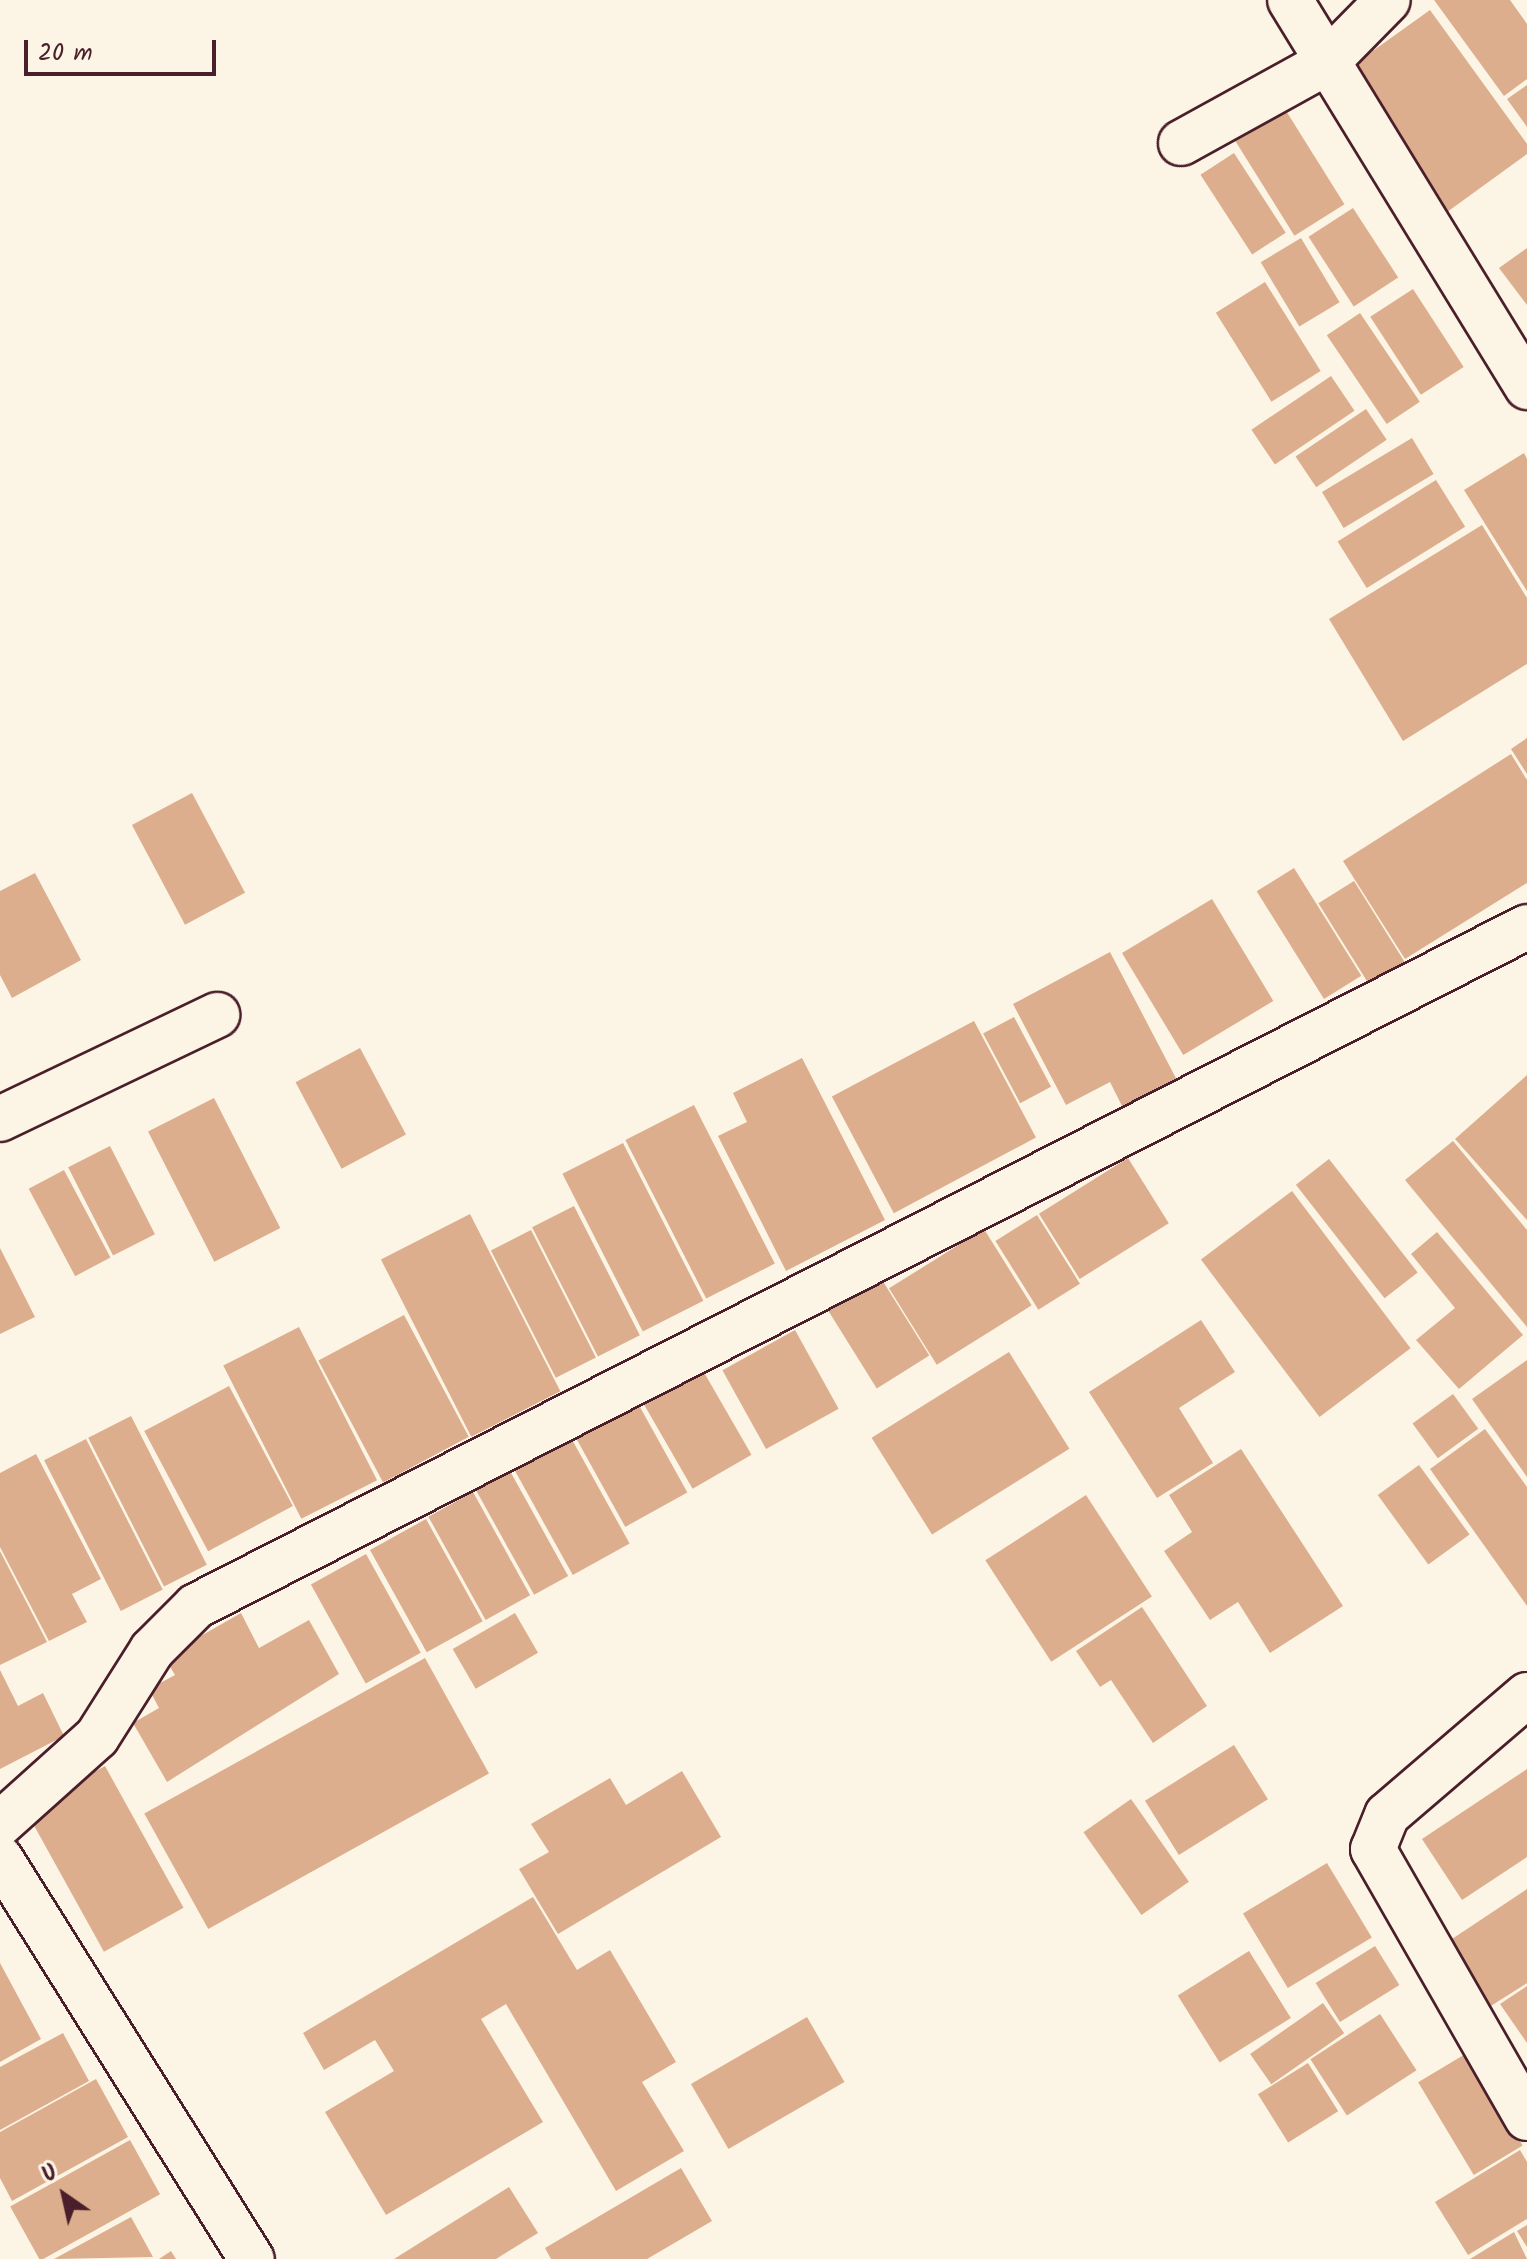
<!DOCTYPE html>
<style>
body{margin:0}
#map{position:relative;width:1527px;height:2259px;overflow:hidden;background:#fcf5e5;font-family:Kalam,sans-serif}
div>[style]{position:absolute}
.building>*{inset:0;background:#dcae8d;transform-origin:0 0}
.roads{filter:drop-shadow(2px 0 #4a1f2b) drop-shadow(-2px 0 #4a1f2b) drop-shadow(0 2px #4a1f2b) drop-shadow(0 -2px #4a1f2b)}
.minor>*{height:44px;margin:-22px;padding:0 22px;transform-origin:22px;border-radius:22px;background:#fcf5e5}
span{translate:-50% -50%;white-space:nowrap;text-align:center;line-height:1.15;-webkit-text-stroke:6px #fcf5e5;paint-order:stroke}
.north{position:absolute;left:24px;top:2155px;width:80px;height:80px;-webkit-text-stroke:6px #fcf5e5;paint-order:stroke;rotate:326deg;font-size:22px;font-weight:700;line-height:32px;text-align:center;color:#4a1f2b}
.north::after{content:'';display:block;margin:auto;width:28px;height:36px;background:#4a1f2b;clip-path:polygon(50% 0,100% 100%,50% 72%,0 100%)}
.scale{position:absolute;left:24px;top:40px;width:192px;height:36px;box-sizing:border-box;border:4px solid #4a1f2b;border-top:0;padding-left:10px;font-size:24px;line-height:28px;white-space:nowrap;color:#4a1f2b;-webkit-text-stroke:6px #fcf5e5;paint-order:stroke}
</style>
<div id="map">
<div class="building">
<i style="clip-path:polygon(1434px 0,1510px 0,1527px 24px,1527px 79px,1504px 96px)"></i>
<i style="clip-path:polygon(1430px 10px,1527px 144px,1527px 154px,1443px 215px,1342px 73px)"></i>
<i style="clip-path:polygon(1527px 85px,1527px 127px,1507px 99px)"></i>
<i style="left:1283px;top:106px;width:116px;height:59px;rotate:58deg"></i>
<i style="left:1234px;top:153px;width:95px;height:40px;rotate:57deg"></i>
<i style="left:1353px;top:208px;width:83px;height:53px;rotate:57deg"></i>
<i style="left:1301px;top:238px;width:75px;height:47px;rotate:59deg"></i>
<i style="clip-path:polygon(1527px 248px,1527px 305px,1499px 268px)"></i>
<i style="left:1265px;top:282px;width:105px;height:58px;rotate:58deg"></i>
<i style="left:1413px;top:289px;width:93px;height:51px;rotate:57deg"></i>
<i style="left:1360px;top:313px;width:107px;height:40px;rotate:56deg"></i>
<i style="left:1331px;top:376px;width:42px;height:96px;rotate:56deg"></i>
<i style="left:1366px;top:409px;width:37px;height:85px;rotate:56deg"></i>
<i style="left:1412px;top:438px;width:42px;height:105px;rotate:59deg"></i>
<i style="clip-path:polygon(1524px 453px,1527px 459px,1527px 591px,1464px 490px)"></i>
<i style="left:1436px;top:480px;width:55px;height:116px;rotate:58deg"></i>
<i style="clip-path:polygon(1482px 525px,1527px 598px,1527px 664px,1403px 741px,1329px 619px)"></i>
<i style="clip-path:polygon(1527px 738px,1527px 774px,1511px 749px)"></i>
<i style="clip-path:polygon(1511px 754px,1527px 780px,1527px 883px,1405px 959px,1343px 861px)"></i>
<i style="left:192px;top:793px;width:113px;height:68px;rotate:62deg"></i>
<i style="left:1294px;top:868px;width:127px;height:44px;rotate:58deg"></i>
<i style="clip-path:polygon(35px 873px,81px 960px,12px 998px,0 975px,0 891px)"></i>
<i style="left:1354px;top:881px;width:97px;height:42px;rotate:58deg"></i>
<i style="left:1212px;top:899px;width:119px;height:105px;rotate:59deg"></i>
<i style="clip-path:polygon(1110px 952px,1179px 1084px,1125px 1112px,1110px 1082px,1066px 1105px,1013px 1004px)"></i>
<i style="left:1014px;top:1017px;width:79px;height:35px;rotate:62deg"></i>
<i style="left:974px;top:1021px;width:132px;height:161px;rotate:62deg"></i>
<i style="left:360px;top:1048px;width:98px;height:73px;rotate:62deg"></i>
<i style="clip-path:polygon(802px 1058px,885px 1220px,786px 1271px,718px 1136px,747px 1122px,733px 1093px)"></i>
<i style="clip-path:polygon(1527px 1075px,1527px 1220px,1455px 1139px)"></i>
<i style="left:214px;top:1098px;width:146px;height:74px;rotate:63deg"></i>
<i style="left:694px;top:1105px;width:178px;height:77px;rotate:63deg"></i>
<i style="clip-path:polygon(1453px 1141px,1527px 1230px,1527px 1327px,1405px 1180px)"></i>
<i style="left:623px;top:1143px;width:177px;height:68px;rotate:63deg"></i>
<i style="left:110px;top:1146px;width:99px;height:47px;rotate:63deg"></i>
<i style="left:1128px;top:1158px;width:77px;height:105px;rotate:58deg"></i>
<i style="left:1329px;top:1159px;width:144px;height:42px;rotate:52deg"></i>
<i style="left:64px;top:1170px;width:99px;height:40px;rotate:62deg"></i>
<i style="left:1292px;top:1191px;width:197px;height:114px;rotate:53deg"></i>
<i style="left:574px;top:1206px;width:145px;height:47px;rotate:63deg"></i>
<i style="left:470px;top:1214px;width:199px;height:100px;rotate:63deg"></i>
<i style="left:1037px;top:1215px;width:81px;height:49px;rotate:58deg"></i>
<i style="left:984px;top:1229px;width:90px;height:112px;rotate:58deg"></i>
<i style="left:531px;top:1230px;width:143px;height:45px;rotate:63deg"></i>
<i style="clip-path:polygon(1437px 1232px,1523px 1335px,1459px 1389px,1416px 1340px,1455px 1308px,1411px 1254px)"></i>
<i style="clip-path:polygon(0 1248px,35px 1317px,0 1334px)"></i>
<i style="left:879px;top:1275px;width:95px;height:62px;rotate:58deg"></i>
<i style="left:404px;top:1315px;width:138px;height:97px;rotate:62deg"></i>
<i style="clip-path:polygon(1201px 1320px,1235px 1372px,1179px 1408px,1213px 1463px,1157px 1498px,1089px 1392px)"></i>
<i style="left:299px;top:1327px;width:172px;height:85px;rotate:63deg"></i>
<i style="left:795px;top:1330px;width:90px;height:83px;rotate:61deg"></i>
<i style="left:1009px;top:1352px;width:114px;height:162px;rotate:58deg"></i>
<i style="clip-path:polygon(1527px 1360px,1527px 1477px,1472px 1399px)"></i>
<i style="left:698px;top:1362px;width:107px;height:68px;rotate:60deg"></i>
<i style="left:229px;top:1386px;width:136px;height:96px;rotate:62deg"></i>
<i style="left:1453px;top:1394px;width:43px;height:50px;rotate:54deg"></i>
<i style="left:635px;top:1398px;width:108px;height:71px;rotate:61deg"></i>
<i style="left:131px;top:1416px;width:167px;height:48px;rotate:63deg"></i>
<i style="clip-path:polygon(1485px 1429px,1527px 1487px,1527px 1606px,1430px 1469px)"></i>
<i style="left:570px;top:1436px;width:123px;height:65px;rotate:61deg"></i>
<i style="left:86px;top:1439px;width:169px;height:47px;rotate:63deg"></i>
<i style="clip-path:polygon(1241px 1449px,1343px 1606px,1270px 1653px,1238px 1602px,1210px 1620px,1164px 1551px,1192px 1532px,1169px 1495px)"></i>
<i style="clip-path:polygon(36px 1454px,101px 1579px,72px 1594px,87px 1622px,49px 1641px,0 1547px,0 1473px)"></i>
<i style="left:1419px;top:1465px;width:86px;height:51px;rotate:54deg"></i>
<i style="left:510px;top:1471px;width:120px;height:39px;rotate:61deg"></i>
<i style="left:473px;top:1492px;width:118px;height:51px;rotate:61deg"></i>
<i style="left:1086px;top:1495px;width:121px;height:120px;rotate:57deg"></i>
<i style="left:426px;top:1519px;width:117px;height:64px;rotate:61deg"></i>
<i style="clip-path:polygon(0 1551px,47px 1642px,0 1665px)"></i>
<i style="left:366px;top:1554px;width:113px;height:63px;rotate:61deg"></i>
<i style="clip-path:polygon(1142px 1607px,1207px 1706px,1153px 1743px,1111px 1680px,1100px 1687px,1076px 1651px)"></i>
<i style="clip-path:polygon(241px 1613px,259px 1648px,309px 1620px,339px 1674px,167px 1782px,133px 1723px,159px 1708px,149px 1689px,175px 1675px,164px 1657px)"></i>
<i style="left:515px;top:1613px;width:46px;height:72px;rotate:60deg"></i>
<i style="left:425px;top:1658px;width:132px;height:321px;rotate:61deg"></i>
<i style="clip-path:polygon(0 1670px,18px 1706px,43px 1693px,64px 1736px,0 1769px)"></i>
<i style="left:1234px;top:1745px;width:64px;height:105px;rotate:58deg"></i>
<i style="left:105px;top:1766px;width:162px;height:91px;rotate:61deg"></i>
<i style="clip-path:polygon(1527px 1769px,1527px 1857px,1462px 1900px,1422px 1839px)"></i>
<i style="clip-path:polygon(682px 1771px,721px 1837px,558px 1934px,519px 1869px,549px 1852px,531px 1824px,610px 1778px,626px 1805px)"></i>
<i style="left:1131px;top:1799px;width:101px;height:58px;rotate:55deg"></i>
<i style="left:1327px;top:1863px;width:87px;height:98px;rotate:59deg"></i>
<i style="clip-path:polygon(1527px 1889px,1527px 1983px,1486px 2009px,1443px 1945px)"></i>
<i style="clip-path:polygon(533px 1897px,577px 1970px,610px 1950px,676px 2062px,642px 2082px,684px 2151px,616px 2191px,506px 2004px,481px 2019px,543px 2122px,386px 2215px,325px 2112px,394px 2071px,375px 2040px,324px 2070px,303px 2033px)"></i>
<i style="left:1375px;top:1946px;width:46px;height:70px;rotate:58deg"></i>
<i style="left:1249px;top:1951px;width:79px;height:84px;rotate:58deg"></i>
<i style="clip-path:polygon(0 1963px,41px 2039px,0 2062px)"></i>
<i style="clip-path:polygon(1527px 1986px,1527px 2043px,1500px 2004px)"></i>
<i style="left:1323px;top:2003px;width:37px;height:89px;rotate:55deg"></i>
<i style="left:1380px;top:2014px;width:67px;height:83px;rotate:57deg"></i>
<i style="left:807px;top:2017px;width:75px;height:134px;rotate:60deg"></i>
<i style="clip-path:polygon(63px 2033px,89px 2081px,0 2130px,0 2067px)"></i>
<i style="left:1467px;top:2053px;width:108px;height:57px;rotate:59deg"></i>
<i style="left:1308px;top:2063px;width:57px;height:59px;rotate:58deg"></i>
<i style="clip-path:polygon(96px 2079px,128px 2137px,12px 2201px,0 2178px,0 2132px)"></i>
<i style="left:130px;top:2140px;width:62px;height:137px;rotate:61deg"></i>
<i style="clip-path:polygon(1520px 2150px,1527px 2162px,1527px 2219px,1468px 2255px,1435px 2202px)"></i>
<i style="clip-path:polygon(681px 2168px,712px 2221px,647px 2259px,551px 2259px,545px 2248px)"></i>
<i style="clip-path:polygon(509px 2187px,538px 2233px,496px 2259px,394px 2259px)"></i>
<i style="clip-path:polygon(131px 2217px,153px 2257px,54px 2259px)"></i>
<i style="clip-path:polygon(1527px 2225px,1527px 2247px,1517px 2231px)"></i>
<i style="clip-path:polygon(1514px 2232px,1527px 2259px,1470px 2259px)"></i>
<i style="clip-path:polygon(171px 2251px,176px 2259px,159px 2259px)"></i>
</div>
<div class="roads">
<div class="minor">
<i style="left:1290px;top:0;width:454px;rotate:58.5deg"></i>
<i style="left:1181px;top:143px;width:166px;rotate:-28.9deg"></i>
<i style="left:1326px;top:63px;width:88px;rotate:-45.5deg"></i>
<i style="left:0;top:1119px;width:241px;rotate:-25.6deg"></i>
<i style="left:1527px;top:1695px;width:184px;rotate:139.4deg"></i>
<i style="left:1387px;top:1815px;width:37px;rotate:112deg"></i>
<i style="left:1373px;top:1849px;width:310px;rotate:60.2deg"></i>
<i style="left:0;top:1824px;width:130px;rotate:-41.9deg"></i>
<i style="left:97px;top:1737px;width:103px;rotate:-57.7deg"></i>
<i style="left:152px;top:1650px;width:62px;rotate:-45deg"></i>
<i style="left:196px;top:1606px;width:1494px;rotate:-27.03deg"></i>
<i style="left:0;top:1858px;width:474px;rotate:57.9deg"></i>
</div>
</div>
<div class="north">U</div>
<div class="scale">20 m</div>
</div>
